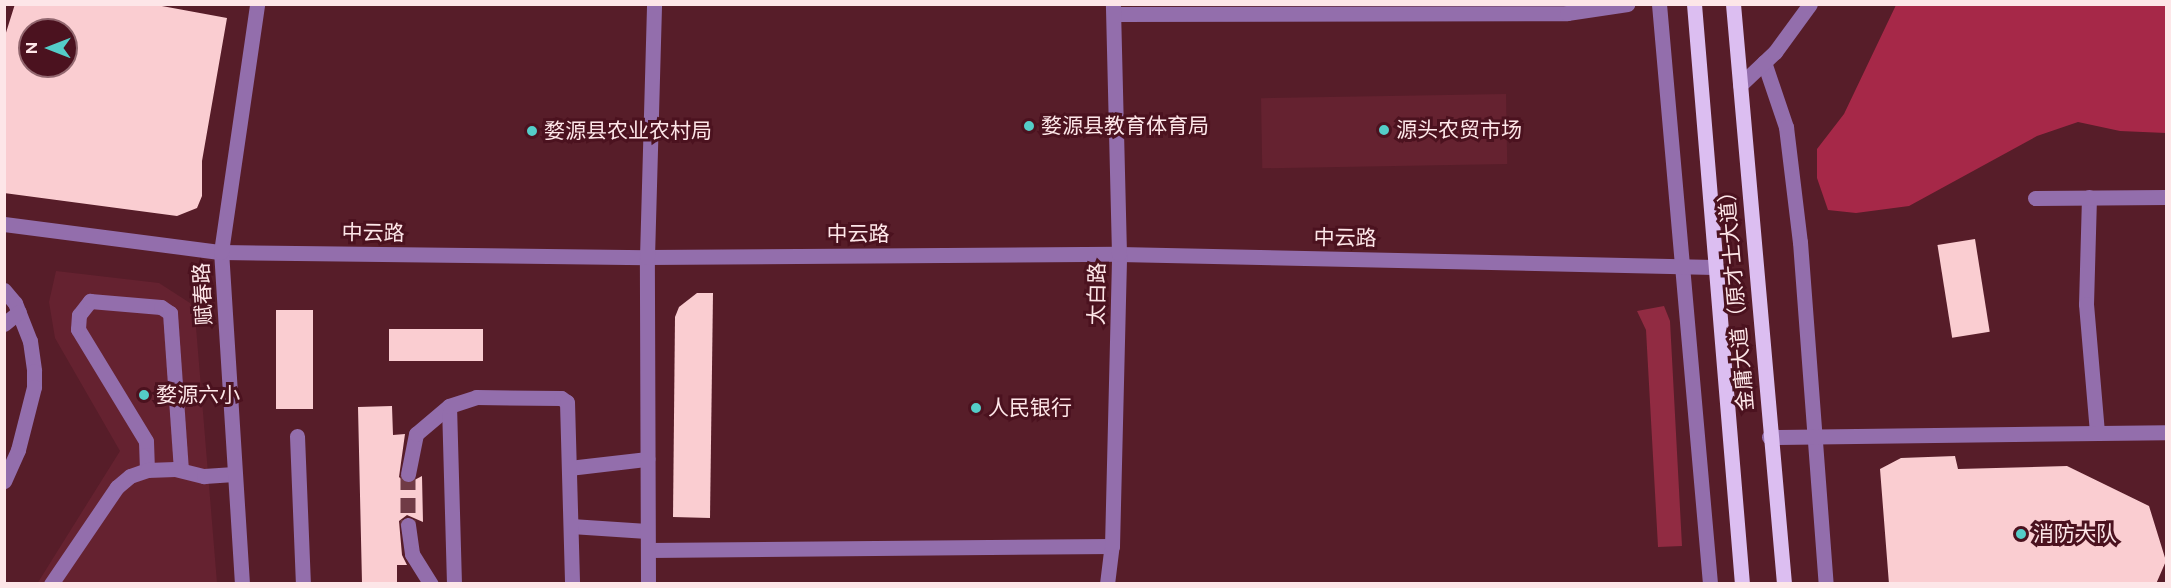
<!DOCTYPE html>
<meta charset="utf-8">
<style>
body{margin:0}
#map{position:relative;width:2171px;height:588px;overflow:hidden;background:#571d29;font-family:Figtree,"Noto Sans SC",sans-serif}
div>[style]{position:absolute}
.built>*{inset:0;background:#652230;transform-origin:0 0}
.green>*{inset:0;background:#912b42}
.forest>*{inset:0;background:#a62848}
.building>*{inset:0;background:#facdd1;transform-origin:0 0}
.minor-tunnel>*{height:15px;margin-top:-7.5px;transform-origin:0;background:repeating-linear-gradient(90deg,#703b46 0 15px,transparent 0 23px)}
.minor>*{height:15px;margin:-7.5px;padding:0 7.5px;transform-origin:7.5px;border-radius:7.5px;background:#936eac}
.major>*{height:15px;margin:-7.5px;padding:0 7.5px;transform-origin:7.5px;border-radius:7.5px;background:#dcbef1}
.dots>*{width:16px;height:16px;translate:-50% -50%;box-sizing:border-box;border:3px solid #4b121f;border-radius:50%}
span{translate:-50% -50%;white-space:nowrap;text-align:center;line-height:1.15;-webkit-text-stroke:6px #4b121f;paint-order:stroke}
.poi-label{font-size:21px;color:#fde6e8}
.left{translate:0 -50%;text-align:left}
.street-label{font-size:21px;color:#fde6e8}
.frame{position:absolute;inset:0;border:6px solid #fde6e8;pointer-events:none}
.north{position:absolute;left:18px;top:18px;width:60px;height:60px;box-sizing:border-box;background:#4b121f;border:2px solid #92676f;border-radius:50%;rotate:270deg;font-size:16px;font-weight:700;line-height:24px;text-align:center;color:#fde6e8}
.north::after{content:'';display:block;margin:auto;width:21px;height:27px;background:#54cdc8;clip-path:polygon(50% 0,100% 100%,50% 72%,0 100%)}
</style>
<div id="map">
<div class="built">
<i style="left:1506px;top:94px;width:70px;height:245px;rotate:89deg"></i>
<i style="clip-path:polygon(56px 271px,159px 283px,190px 303px,195px 315px,217px 583px,37px 584px,120px 451px,55px 338px,49px 302px)"></i>
</div>
<div class="green">
<i style="clip-path:polygon(1664px 306px,1670px 321px,1682px 546px,1658px 547px,1646px 330px,1637px 311px)"></i>
</div>
<div class="forest">
<i style="clip-path:polygon(1896px 5px,2166px 5px,2166px 133px,2120px 131px,2078px 122px,2037px 136px,1909px 206px,1856px 213px,1828px 210px,1817px 178px,1817px 149px,1844px 114px)"></i>
</div>
<div class="building">
<i style="clip-path:polygon(evenodd,15px 4px,151px 4px,227px 18px,202px 161px,202px 196px,197px 208px,177px 216px,4px 193px,4px 39px,15px 4px,30px 30px,66px 30px,66px 66px,30px 66px,30px 30px)"></i>
<i style="left:1975px;top:239px;width:94px;height:38px;rotate:81deg"></i>
<i style="clip-path:polygon(697px 293px,713px 293px,710px 518px,673px 517px,675px 317px,679px 307px)"></i>
<i style="left:276px;top:310px;width:37px;height:99px"></i>
<i style="left:483px;top:329px;width:32px;height:94px;rotate:90deg"></i>
<i style="clip-path:polygon(392px 406px,393px 435px,405px 434px,399px 477px,407px 484px,422px 476px,423px 522px,407px 515px,399px 521px,402px 555px,407px 565px,397px 565px,397px 583px,362px 583px,358px 407px)"></i>
<i style="clip-path:polygon(1955px 456px,1958px 469px,2067px 466px,2149px 506px,2166px 561px,2156px 584px,1889px 584px,1880px 469px,1901px 458px)"></i>
</div>
<div class="minor-tunnel">
<i style="left:408px;top:474px;width:51px;rotate:90deg"></i>
</div>
<div class="minor">
<i style="left:1659px;top:4px;width:582px;rotate:84.97deg"></i>
<i style="left:1114px;top:14px;width:453px;rotate:-0.1deg"></i>
<i style="left:1567px;top:13px;width:61px;rotate:-8.5deg"></i>
<i style="left:1764px;top:62px;width:69px;rotate:71.3deg"></i>
<i style="left:1786px;top:127px;width:116px;rotate:83.1deg"></i>
<i style="left:1800px;top:242px;width:343px;rotate:85.7deg"></i>
<i style="left:1740px;top:85px;width:48px;rotate:-43.3deg"></i>
<i style="left:1775px;top:52px;width:59px;rotate:-53.9deg"></i>
<i style="left:2089px;top:197px;width:107px;rotate:91.6deg"></i>
<i style="left:2086px;top:304px;width:129px;rotate:85.1deg"></i>
<i style="left:2035px;top:198px;width:131px;rotate:-0.4deg"></i>
<i style="left:4px;top:224px;width:219px;rotate:7.4deg"></i>
<i style="left:221px;top:252px;width:426px;rotate:0.7deg"></i>
<i style="left:647px;top:257px;width:472px;rotate:-0.4deg"></i>
<i style="left:1119px;top:254px;width:595px;rotate:1.25deg"></i>
<i style="left:4px;top:290px;width:17px;rotate:50deg"></i>
<i style="left:15px;top:303px;width:41px;rotate:68.5deg"></i>
<i style="left:30px;top:341px;width:30px;rotate:82deg"></i>
<i style="left:34px;top:371px;width:16px;rotate:90deg"></i>
<i style="left:34px;top:387px;width:65px;rotate:104.3deg"></i>
<i style="left:18px;top:450px;width:34px;rotate:114deg"></i>
<i style="left:4px;top:324px;width:19px;rotate:-39deg"></i>
<i style="left:297px;top:436px;width:148px;rotate:87.7deg"></i>
<i style="left:1769px;top:437px;width:397px;rotate:-0.7deg"></i>
<i style="left:569px;top:468px;width:79px;rotate:-6.6deg"></i>
<i style="left:147px;top:470px;width:29px;rotate:-92deg"></i>
<i style="left:146px;top:441px;width:131px;rotate:-121.3deg"></i>
<i style="left:78px;top:329px;width:14px;rotate:-86deg"></i>
<i style="left:79px;top:315px;width:18px;rotate:-52deg"></i>
<i style="left:90px;top:301px;width:71px;rotate:4.8deg"></i>
<i style="left:161px;top:307px;width:11px;rotate:34deg"></i>
<i style="left:170px;top:313px;width:157px;rotate:86deg"></i>
<i style="left:408px;top:474px;width:41px;rotate:-78.7deg"></i>
<i style="left:416px;top:434px;width:43px;rotate:-40.3deg"></i>
<i style="left:408px;top:525px;width:29px;rotate:82deg"></i>
<i style="left:412px;top:554px;width:36px;rotate:58deg"></i>
<i style="left:571px;top:526px;width:76px;rotate:3.8deg"></i>
<i style="left:648px;top:550px;width:464px;rotate:-0.5deg"></i>
<i style="left:51px;top:584px;width:117px;rotate:-55.8deg"></i>
<i style="left:117px;top:487px;width:17px;rotate:-40deg"></i>
<i style="left:130px;top:476px;width:18px;rotate:-19deg"></i>
<i style="left:147px;top:470px;width:28px;rotate:-2deg"></i>
<i style="left:175px;top:469px;width:30px;rotate:14deg"></i>
<i style="left:204px;top:476px;width:30px;rotate:-4deg"></i>
<i style="left:242px;top:584px;width:333px;rotate:-93.6deg"></i>
<i style="left:221px;top:252px;width:251px;rotate:-81.7deg"></i>
<i style="left:454px;top:584px;width:178px;rotate:-91.6deg"></i>
<i style="left:449px;top:406px;width:28px;rotate:-18deg"></i>
<i style="left:476px;top:397px;width:85px;rotate:0.7deg"></i>
<i style="left:561px;top:398px;width:7px;rotate:34deg"></i>
<i style="left:567px;top:402px;width:182px;rotate:88.4deg"></i>
<i style="left:648px;top:584px;width:327px;rotate:-90.2deg"></i>
<i style="left:647px;top:257px;width:253px;rotate:-88.4deg"></i>
<i style="left:1107px;top:584px;width:38px;rotate:-83deg"></i>
<i style="left:1112px;top:546px;width:292px;rotate:-88.6deg"></i>
<i style="left:1119px;top:254px;width:250px;rotate:-91.4deg"></i>
</div>
<div class="major">
<i style="left:1694px;top:4px;width:582px;rotate:85.27deg"></i>
<i style="left:1733px;top:4px;width:582px;rotate:84.97deg"></i>
</div>
<div class="dots">
<i style="left:1029px;top:126px;background:#54cdc8"></i>
<i style="left:1384px;top:130px;background:#54cdc8"></i>
<i style="left:532px;top:131px;background:#54cdc8"></i>
<i style="left:144px;top:395px;background:#54cdc8"></i>
<i style="left:976px;top:408px;background:#54cdc8"></i>
<i style="left:2021px;top:534px;background:#54cdc8"></i>
</div>
<div class="poi-label">
<span class="left" style="left:1041px;top:126px">婺源县教育体育局</span>
<span class="left" style="left:1396px;top:130px">源头农贸市场</span>
<span class="left" style="left:544px;top:131px">婺源县农业农村局</span>
<span class="left" style="left:156px;top:395px">婺源六小</span>
<span class="left" style="left:988px;top:408px">人民银行</span>
<span class="left" style="left:2033px;top:534px">消防大队</span>
</div>
<div class="street-label">
<span style="left:373px;top:233px;rotate:1deg">中云路</span>
<span style="left:858px;top:234px">中云路</span>
<span style="left:1345px;top:238px;rotate:1deg">中云路</span>
<span style="left:203px;top:294px;rotate:-93deg">赋春路</span>
<span style="left:1097px;top:294px;rotate:-89deg">太白路</span>
<span style="left:1736px;top:296px;rotate:-95deg">金庸大道（原才士大道）</span>
</div>
<div class="frame"></div>
<div class="north">N</div>
</div>
